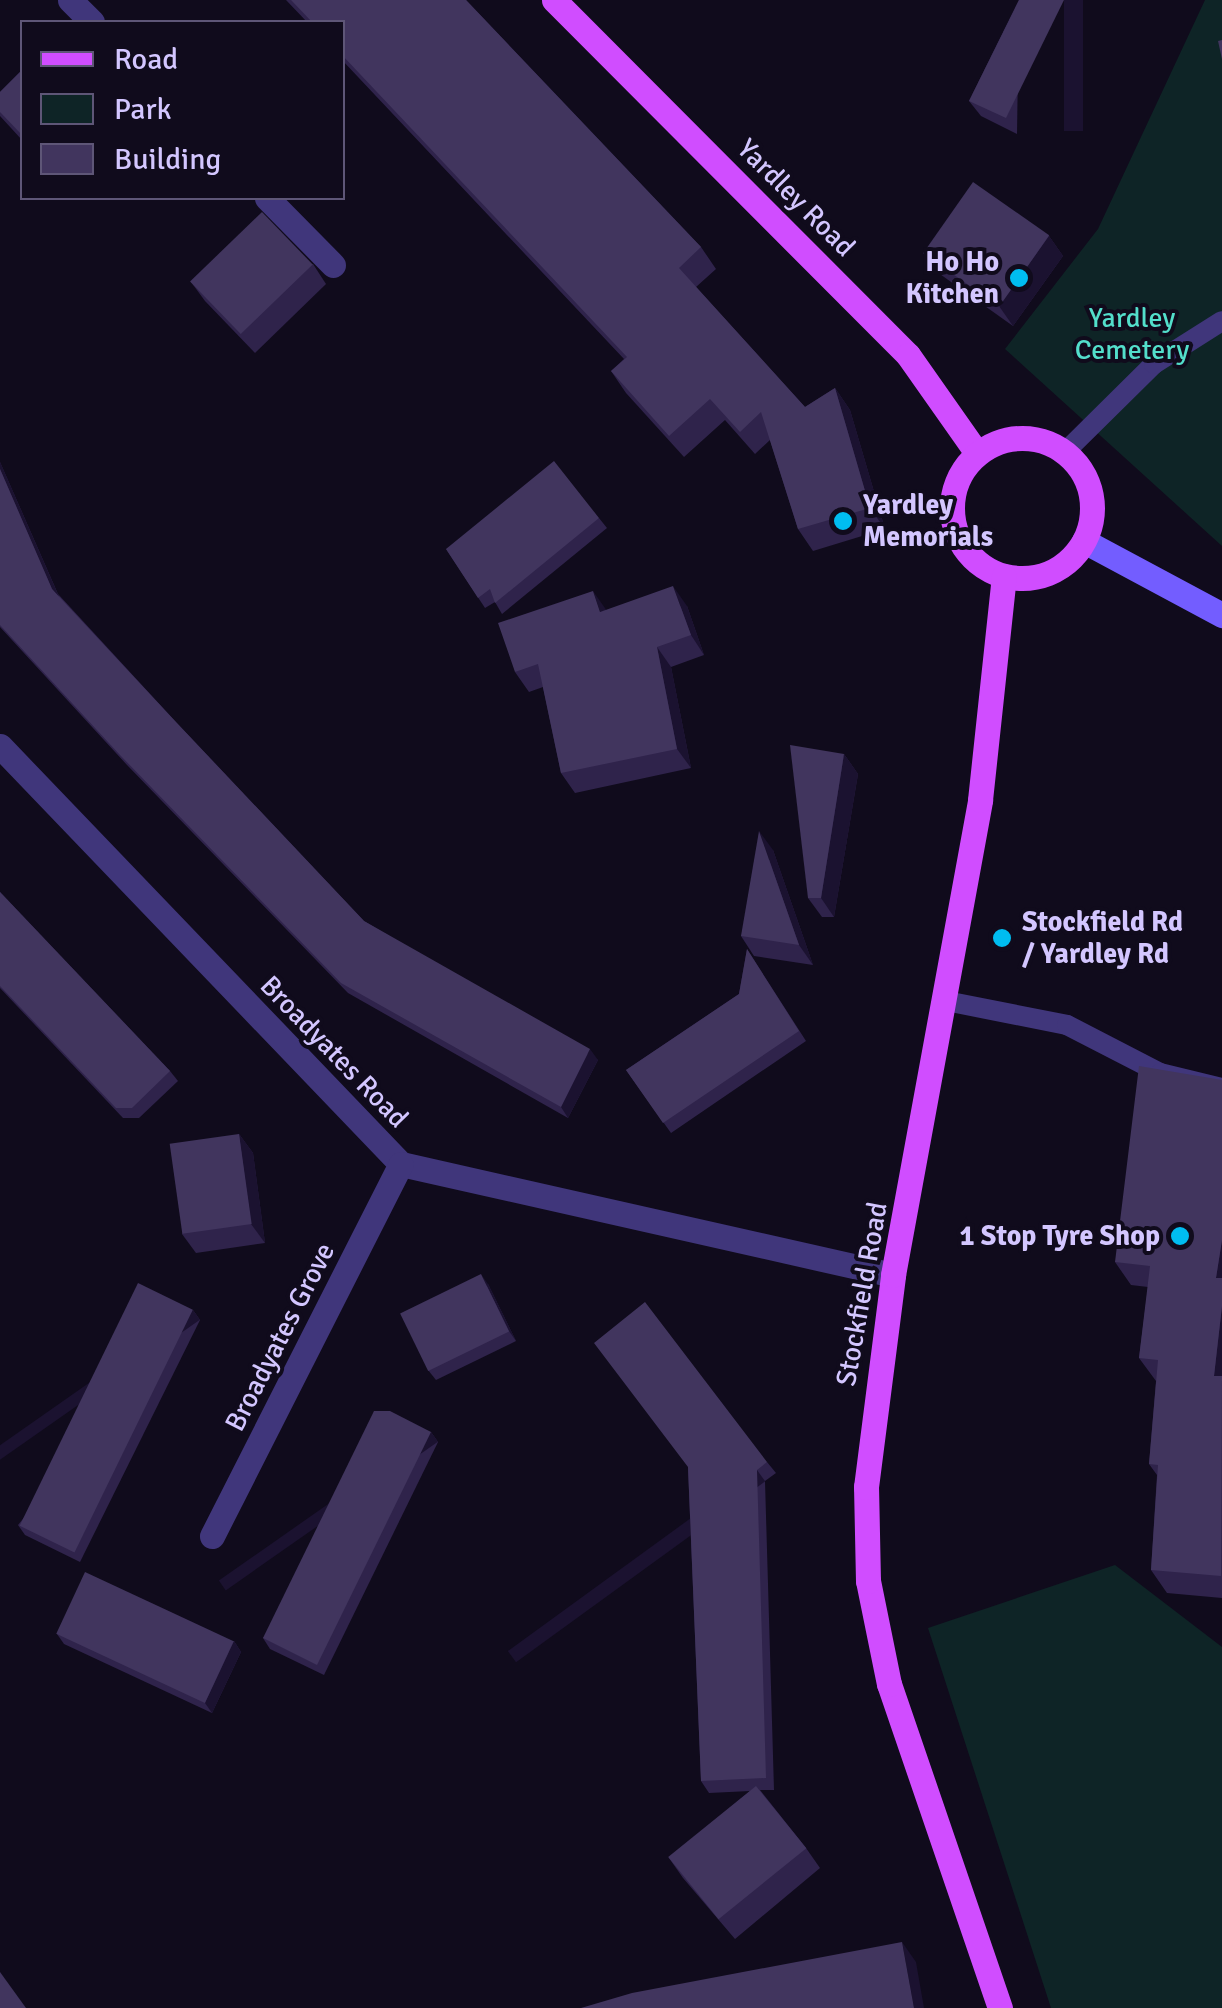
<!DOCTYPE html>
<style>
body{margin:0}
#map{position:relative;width:1222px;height:2008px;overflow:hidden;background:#100b1c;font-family:Signika,sans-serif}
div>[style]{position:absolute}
.green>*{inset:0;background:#0e2426}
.lane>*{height:20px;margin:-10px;padding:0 10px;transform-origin:10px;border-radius:10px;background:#40367b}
.street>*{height:25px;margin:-12.5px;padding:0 12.5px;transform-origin:12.5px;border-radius:12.5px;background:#40367b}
.secondary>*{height:25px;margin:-12.5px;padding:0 12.5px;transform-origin:12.5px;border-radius:12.5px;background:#735dff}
.primary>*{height:25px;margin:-12.5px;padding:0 12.5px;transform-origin:12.5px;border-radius:12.5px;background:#d04dff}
.primary>.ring{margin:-12.5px;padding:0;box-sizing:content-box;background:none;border:25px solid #d04dff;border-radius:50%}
.wall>*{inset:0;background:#2f234b}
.shaded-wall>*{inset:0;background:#1b1230;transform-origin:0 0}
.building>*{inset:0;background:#41355e;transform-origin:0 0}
.dots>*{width:28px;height:28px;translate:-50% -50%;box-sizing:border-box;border:5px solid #100b1c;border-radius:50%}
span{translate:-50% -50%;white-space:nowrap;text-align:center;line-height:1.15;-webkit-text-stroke:8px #100b1c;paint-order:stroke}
.street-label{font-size:28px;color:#d3c6ff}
.poi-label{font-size:28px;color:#d3c6ff;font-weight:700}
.right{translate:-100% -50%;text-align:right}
.left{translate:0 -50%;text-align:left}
.park-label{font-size:28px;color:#53decb}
.legend{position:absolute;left:20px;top:20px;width:325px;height:180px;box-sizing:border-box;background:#100b1c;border:2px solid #5e5677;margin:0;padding:12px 18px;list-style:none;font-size:30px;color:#d3c6ff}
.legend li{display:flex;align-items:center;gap:20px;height:50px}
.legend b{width:50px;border:2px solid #5e5677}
</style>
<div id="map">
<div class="green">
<i style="clip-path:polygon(1205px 0,1222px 0,1222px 546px,1005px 349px,1098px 229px)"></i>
<i style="clip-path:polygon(1115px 1565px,1222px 1647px,1222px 2008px,1051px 2008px,928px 1628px)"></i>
</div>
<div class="lane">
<i style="left:1065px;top:452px;width:125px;rotate:-44.7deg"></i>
<i style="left:1154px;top:364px;width:80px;rotate:-32.3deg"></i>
<i style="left:946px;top:1001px;width:123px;rotate:11.2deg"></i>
<i style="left:1067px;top:1025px;width:105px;rotate:27.3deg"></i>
<i style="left:1160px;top:1073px;width:64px;rotate:13.6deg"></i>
</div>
<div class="street">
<i style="left:70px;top:0;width:31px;rotate:45deg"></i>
<i style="left:267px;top:198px;width:94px;rotate:45.4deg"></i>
<i style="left:0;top:746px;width:579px;rotate:46.19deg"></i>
<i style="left:401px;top:1164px;width:504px;rotate:12.71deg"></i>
<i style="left:212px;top:1536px;width:417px;rotate:-63.1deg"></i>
</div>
<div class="secondary">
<i style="left:1084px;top:541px;width:157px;rotate:28.2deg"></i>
</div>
<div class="primary">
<i style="left:554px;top:0;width:501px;rotate:45.08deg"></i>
<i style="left:908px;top:355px;width:120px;rotate:54.9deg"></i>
<i class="ring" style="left:952px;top:438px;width:115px;height:115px"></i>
<i style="left:1000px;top:2008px;width:342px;rotate:-108.9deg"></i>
<i style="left:889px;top:1684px;width:105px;rotate:-101.5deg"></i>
<i style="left:868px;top:1581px;width:94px;rotate:-91.2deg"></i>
<i style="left:866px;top:1487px;width:214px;rotate:-82.7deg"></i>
<i style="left:893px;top:1275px;width:483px;rotate:-79.6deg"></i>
<i style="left:980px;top:800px;width:225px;rotate:-83.9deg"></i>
</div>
<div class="wall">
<i style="clip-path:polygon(286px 0,466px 0,701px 247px,716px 269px,696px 287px,805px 407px,835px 388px,850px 410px,885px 529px,813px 551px,798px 529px,770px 440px,755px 454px,725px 420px,684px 457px,626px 393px,611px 371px,624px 359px,342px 60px,342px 22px,307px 22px)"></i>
<i style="clip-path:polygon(1019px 0,1017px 134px,981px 116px,969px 101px)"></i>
<i style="clip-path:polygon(22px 70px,22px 140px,0 116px,0 92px)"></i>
<i style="clip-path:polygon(1049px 236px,1063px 256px,1013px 326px,937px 272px,923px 253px)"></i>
<i style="clip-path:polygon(313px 264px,326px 284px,255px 353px,205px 301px,191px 282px)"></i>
<i style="clip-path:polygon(0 462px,58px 594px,175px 721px,364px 921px,598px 1060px,568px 1118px,348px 993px,127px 765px,0 627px)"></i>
<i style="clip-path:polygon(599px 518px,607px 528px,502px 614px,495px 602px,485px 608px,446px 549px)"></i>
<i style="clip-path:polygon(687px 606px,704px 655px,671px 667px,691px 768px,575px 793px,561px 773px,543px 687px,529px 692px,515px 672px,606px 610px)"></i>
<i style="clip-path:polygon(844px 754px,858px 774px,834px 917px,822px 917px,808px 898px)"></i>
<i style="clip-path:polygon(773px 850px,813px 965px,754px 956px,741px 936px)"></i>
<i style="clip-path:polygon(0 892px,170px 1071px,178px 1081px,139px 1118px,123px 1118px,0 988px)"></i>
<i style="clip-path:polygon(747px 949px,806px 1041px,671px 1133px,626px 1070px,739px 994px)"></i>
<i style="clip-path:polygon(1222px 1080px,1222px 1598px,1167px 1593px,1151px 1570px,1157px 1475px,1149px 1464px,1156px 1381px,1139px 1358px,1148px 1287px,1131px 1285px,1115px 1262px)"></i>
<i style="clip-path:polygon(239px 1134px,253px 1153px,265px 1243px,196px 1253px,182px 1234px)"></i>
<i style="clip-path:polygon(488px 1284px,516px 1341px,436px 1380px,428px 1370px)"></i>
<i style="clip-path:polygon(193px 1310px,200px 1320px,80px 1562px,25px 1535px,18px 1525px)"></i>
<i style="clip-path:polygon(431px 1432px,438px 1442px,324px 1675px,270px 1649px,263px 1638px)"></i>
<i style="clip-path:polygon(767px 1462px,776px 1473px,765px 1481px,774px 1790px,760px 1790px,806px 1848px,820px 1868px,735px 1939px,683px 1878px,669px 1858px,750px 1791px,709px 1793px,701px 1781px,688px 1468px)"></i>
<i style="clip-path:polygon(57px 1634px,234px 1641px,241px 1652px,212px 1713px,64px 1644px)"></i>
</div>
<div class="shaded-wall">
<i style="left:1064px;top:0;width:19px;height:131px"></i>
<i style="clip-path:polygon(1049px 236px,1063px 256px,1013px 326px,999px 306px)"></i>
<i style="clip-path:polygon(835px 388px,850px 410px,885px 529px,870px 508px)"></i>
<i style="clip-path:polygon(0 462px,60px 599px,52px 589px,0 469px)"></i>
<i style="clip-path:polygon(673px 586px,687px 606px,704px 655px,691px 635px)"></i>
<i style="clip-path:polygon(593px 591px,607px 611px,600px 612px)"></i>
<i style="clip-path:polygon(657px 647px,671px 667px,691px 768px,677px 749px)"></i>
<i style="clip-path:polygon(844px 754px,858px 774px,834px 917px,821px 898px)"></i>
<i style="clip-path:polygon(759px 831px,773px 850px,813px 965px,799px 945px)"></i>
<i style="clip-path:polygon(590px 1049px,598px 1060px,568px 1118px,561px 1107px)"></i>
<i style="clip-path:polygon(239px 1134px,253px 1153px,265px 1243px,251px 1224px)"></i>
<i style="clip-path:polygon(1222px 1240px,1222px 1286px,1216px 1278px)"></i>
<i style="clip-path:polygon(481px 1274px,488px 1284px,516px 1341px,509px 1331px)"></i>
<i style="clip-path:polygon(1222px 1306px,1222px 1387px,1214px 1376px)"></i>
<i style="left:193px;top:1310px;width:12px;height:270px;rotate:55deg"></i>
<i style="left:431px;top:1432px;width:12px;height:259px;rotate:55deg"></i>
<i style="left:757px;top:1470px;width:14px;height:308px;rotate:54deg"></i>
<i style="clip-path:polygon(234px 1641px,241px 1652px,212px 1713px,205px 1703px)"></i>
<i style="clip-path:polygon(902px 1942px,916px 1962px,924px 2008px,914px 2008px)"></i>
</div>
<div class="building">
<i style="clip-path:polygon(291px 0,466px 0,701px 247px,679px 268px,805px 407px,835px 388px,870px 508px,798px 529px,761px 412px,740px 432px,710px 399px,669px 436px,611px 371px,627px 357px,342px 55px,342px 22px,312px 22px)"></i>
<i style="clip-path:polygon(1019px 0,1064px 0,1006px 118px,969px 101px)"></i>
<i style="clip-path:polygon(1222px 40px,1222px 59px,1218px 41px)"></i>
<i style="clip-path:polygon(22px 70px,22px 135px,0 112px,0 92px)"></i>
<i style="left:973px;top:182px;width:93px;height:87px;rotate:35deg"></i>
<i style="left:262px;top:212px;width:73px;height:100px;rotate:46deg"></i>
<i style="clip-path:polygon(554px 461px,599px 518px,495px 603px,490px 589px,478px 598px,446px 549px)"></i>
<i style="clip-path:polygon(0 469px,52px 589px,175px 721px,364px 921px,590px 1049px,561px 1107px,341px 983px,120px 755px,0 625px)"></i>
<i style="clip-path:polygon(673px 586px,691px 635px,657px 647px,677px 749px,561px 773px,538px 664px,515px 672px,498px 623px,593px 591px,600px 612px)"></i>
<i style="clip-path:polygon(790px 745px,844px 754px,821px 898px,808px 898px)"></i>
<i style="clip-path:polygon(759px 831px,799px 945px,741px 936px)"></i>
<i style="clip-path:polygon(0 892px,170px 1071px,132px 1108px,116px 1108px,0 986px)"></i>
<i style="clip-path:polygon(747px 949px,799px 1031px,663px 1123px,626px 1070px,739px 994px)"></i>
<i style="clip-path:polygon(1139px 1066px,1222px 1080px,1222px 1240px,1216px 1278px,1222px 1278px,1222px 1306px,1214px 1376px,1222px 1376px,1221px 1576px,1151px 1570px,1158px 1465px,1149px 1464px,1158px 1360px,1139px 1358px,1150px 1266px,1115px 1262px)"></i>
<i style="left:239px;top:1134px;width:91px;height:70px;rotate:82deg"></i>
<i style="left:481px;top:1274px;width:64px;height:90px;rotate:64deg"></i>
<i style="left:138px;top:1283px;width:61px;height:270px;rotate:26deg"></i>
<i style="clip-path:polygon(645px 1302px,767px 1462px,757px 1470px,766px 1778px,701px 1781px,688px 1467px,594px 1343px)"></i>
<i style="clip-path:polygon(374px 1411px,390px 1411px,431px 1432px,317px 1665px,263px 1638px)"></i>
<i style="left:85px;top:1572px;width:164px;height:68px;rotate:25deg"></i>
<i style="left:756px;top:1786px;width:80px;height:113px;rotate:51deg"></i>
<i style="clip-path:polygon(902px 1942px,914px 2008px,581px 2008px,632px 1993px)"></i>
<i style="clip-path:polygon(0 1972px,26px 2008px,0 2008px)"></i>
</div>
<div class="dots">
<i style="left:1019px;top:278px;background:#00bdf1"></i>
<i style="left:843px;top:521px;background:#00bdf1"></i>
<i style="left:1002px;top:938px;background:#00bdf1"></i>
<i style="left:1180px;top:1236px;background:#00bdf1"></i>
</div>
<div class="street-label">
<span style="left:796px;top:198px;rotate:45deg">Yardley Road</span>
<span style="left:334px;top:1052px;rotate:46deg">Broadyates Road</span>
<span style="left:862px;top:1294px;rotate:-80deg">Stockfield Road</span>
<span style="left:280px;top:1337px;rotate:-63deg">Broadyates Grove</span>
</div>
<div class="poi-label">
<span class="right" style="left:999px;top:278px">Ho Ho<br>Kitchen</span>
<span class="left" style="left:863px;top:521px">Yardley<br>Memorials</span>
<span class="left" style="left:1022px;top:938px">Stockfield Rd<br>/ Yardley Rd</span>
<span class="right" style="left:1160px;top:1236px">1 Stop Tyre Shop</span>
</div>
<div class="park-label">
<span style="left:1132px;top:334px">Yardley<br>Cemetery</span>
</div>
<ul class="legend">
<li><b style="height:12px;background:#d04dff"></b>Road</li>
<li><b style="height:28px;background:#0e2426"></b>Park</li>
<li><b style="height:28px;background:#41355e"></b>Building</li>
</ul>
</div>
